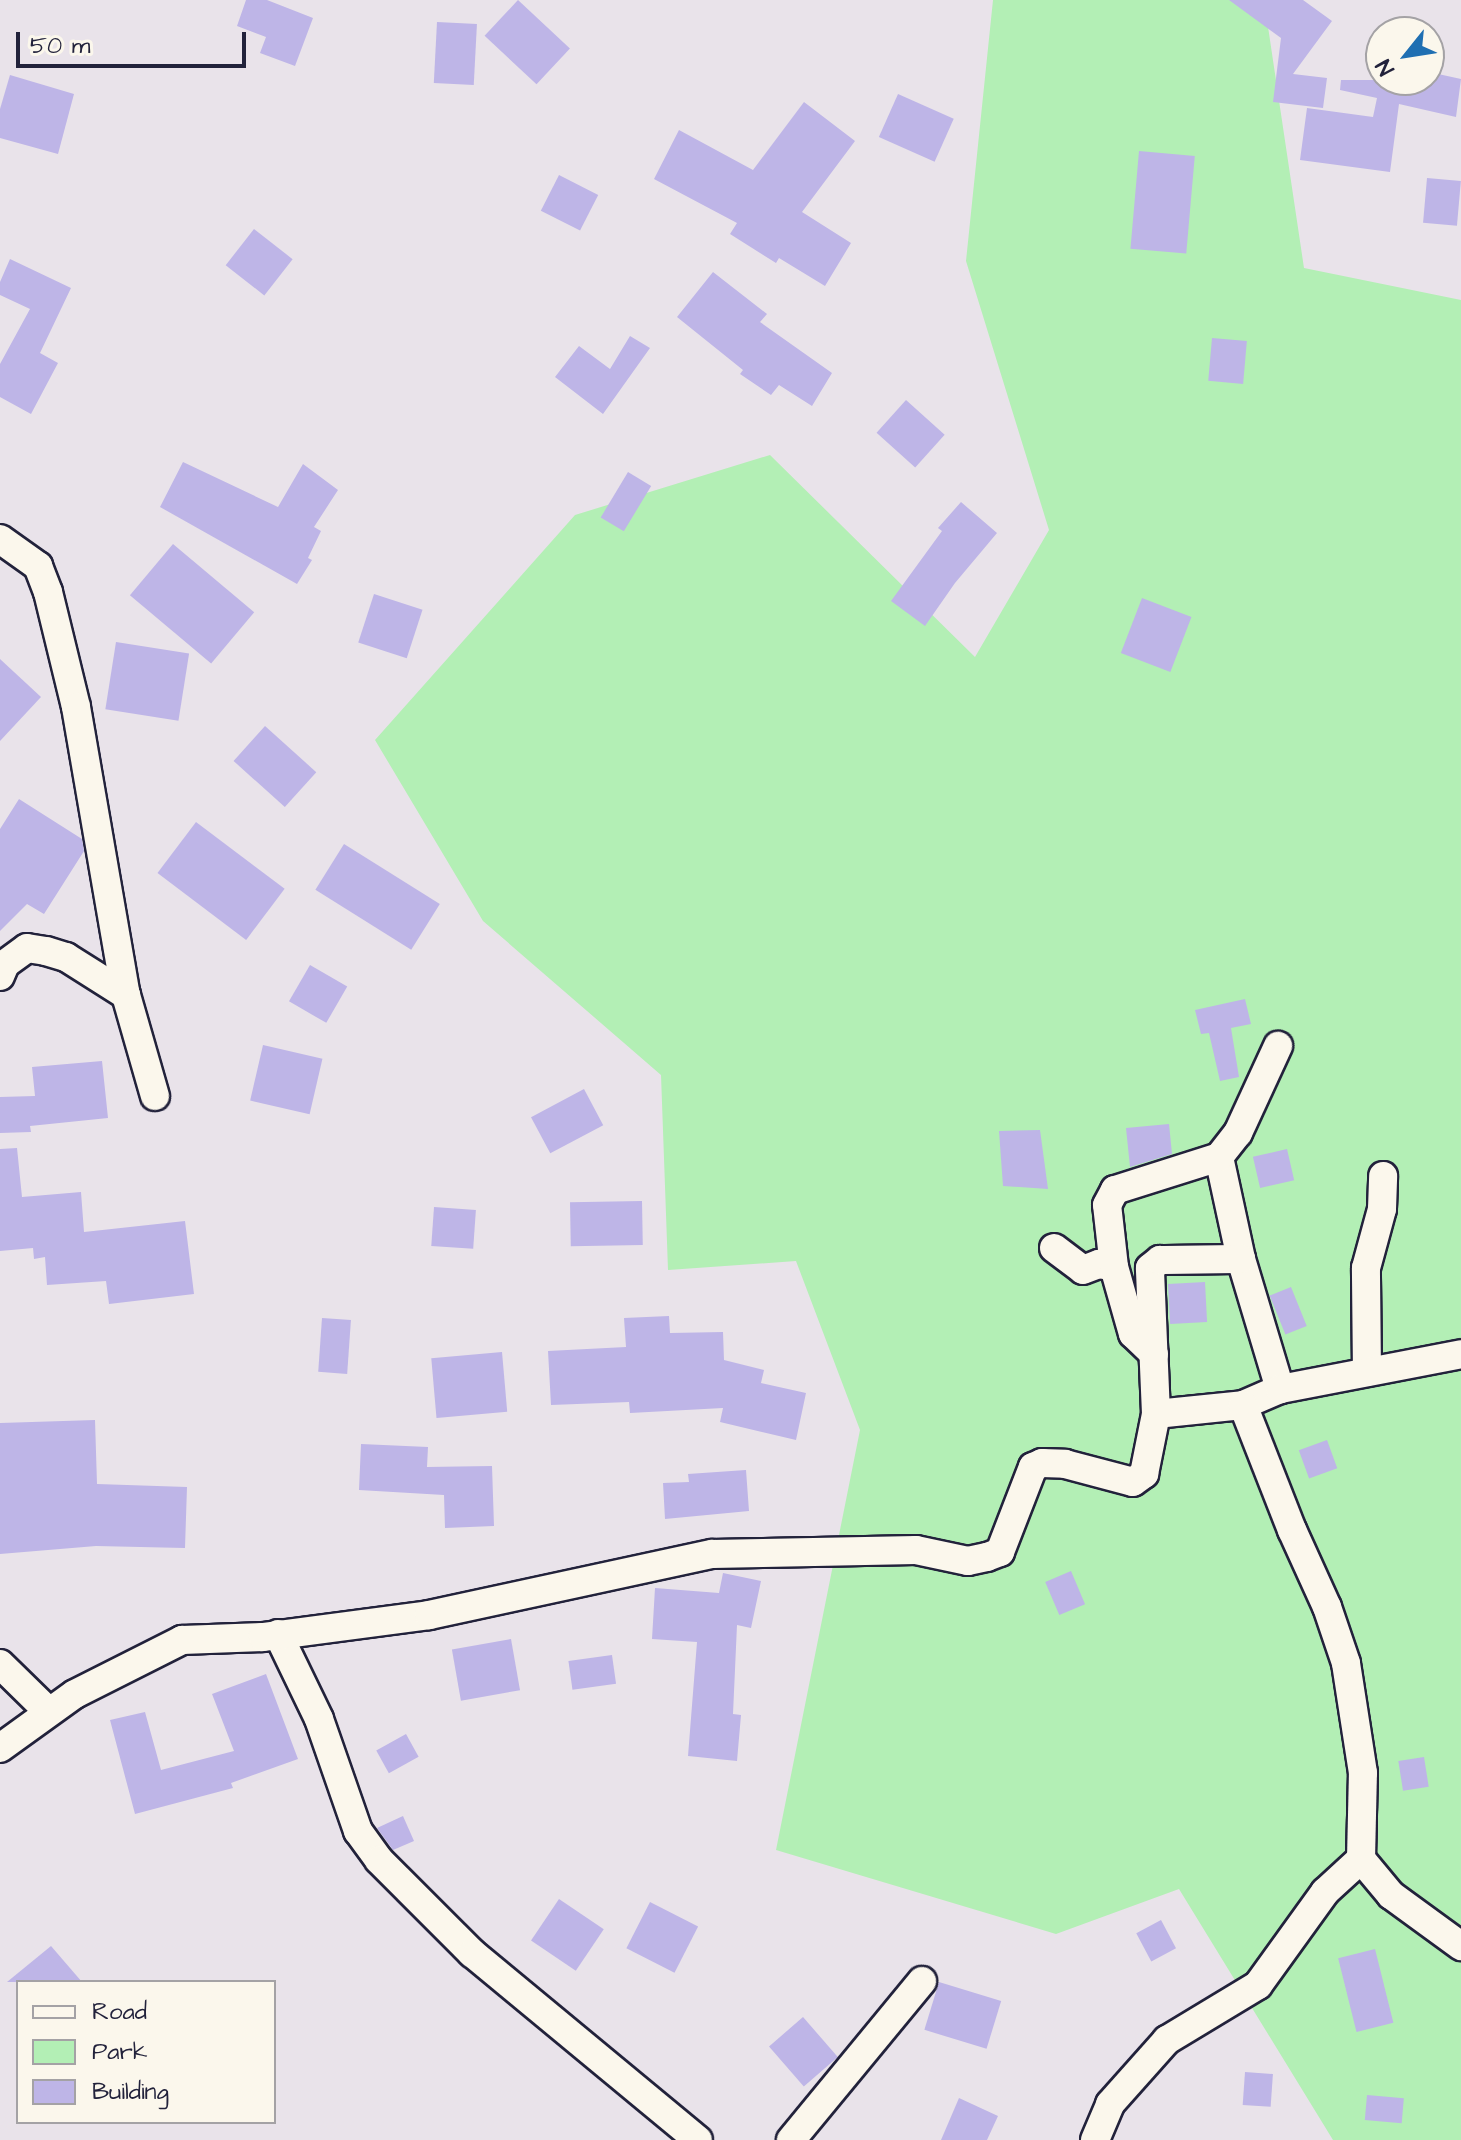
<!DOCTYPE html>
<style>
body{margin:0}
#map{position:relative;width:1461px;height:2140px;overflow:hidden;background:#e9e3ea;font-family:"Architects Daughter",sans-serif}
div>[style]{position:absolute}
.green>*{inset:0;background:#b3efb5}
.building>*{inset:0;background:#beb5e7;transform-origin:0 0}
.roads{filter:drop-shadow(2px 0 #22223b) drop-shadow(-2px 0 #22223b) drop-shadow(0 2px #22223b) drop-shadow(0 -2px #22223b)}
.minor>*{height:28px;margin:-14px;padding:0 14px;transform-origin:14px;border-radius:14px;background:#fbf7ec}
span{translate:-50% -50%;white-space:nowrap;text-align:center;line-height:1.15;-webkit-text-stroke:6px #fbf7ec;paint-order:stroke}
.legend{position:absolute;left:16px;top:1980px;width:260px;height:144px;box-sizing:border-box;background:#fbf7ec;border:2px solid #a4a2a5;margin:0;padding:10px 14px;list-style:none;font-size:24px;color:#22223b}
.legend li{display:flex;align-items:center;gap:16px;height:40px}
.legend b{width:40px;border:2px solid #a4a2a5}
.north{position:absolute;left:1365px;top:16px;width:80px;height:80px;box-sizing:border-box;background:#fbf7ec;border:2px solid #a4a2a5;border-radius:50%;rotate:240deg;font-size:22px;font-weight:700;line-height:32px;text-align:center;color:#22223b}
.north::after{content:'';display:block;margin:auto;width:28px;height:36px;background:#1f6fb2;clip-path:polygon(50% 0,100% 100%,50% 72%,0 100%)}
.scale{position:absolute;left:16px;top:32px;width:230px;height:36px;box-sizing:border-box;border:4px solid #22223b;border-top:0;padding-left:10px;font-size:24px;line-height:28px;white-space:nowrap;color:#22223b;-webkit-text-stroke:6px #fbf7ec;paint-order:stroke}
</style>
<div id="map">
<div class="green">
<i style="clip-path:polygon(993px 0,1264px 0,1304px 268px,1461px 300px,1461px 2140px,1333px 2140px,1179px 1889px,1056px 1934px,776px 1850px,860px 1430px,796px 1261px,668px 1270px,661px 1075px,483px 921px,375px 740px,575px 515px,770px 455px,975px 657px,1049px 530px,966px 261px)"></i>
</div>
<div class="building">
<i style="clip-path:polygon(246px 0,267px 0,313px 18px,295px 66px,260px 53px,266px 37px,237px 26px)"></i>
<i style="left:518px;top:0;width:71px;height:49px;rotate:43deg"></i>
<i style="clip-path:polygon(1229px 0,1303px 0,1332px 21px,1293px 74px,1327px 78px,1323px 108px,1273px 102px,1281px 38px)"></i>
<i style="left:437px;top:22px;width:40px;height:61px;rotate:3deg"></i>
<i style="clip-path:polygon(1429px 72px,1461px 79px,1456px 117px,1399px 104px,1390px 172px,1300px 160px,1307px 108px,1373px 117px,1377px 98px,1340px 90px,1341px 80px,1429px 80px)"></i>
<i style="clip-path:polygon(10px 75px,74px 94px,58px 154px,0 138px,0 109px)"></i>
<i style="left:898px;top:94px;width:61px;height:47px;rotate:24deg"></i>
<i style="clip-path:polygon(804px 102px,855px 141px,802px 212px,851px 243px,825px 286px,779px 258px,776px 263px,730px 234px,737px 223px,654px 179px,679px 130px,753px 170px)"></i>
<i style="left:1139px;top:151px;width:56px;height:98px;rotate:5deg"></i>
<i style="left:559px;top:175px;width:44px;height:40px;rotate:27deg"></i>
<i style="left:1427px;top:178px;width:34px;height:45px;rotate:5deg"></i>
<i style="left:254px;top:229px;width:49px;height:46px;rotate:38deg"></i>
<i style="clip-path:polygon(10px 259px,71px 288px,40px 353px,58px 363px,31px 414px,0 397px,0 364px,30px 309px,0 295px,0 282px)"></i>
<i style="clip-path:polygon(713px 272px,767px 314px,760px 322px,832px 373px,812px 406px,779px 385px,771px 395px,740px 374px,743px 370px,677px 317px)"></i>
<i style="clip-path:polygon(630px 336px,650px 348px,603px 414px,555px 377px,579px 346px,610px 369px)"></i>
<i style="left:1212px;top:338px;width:35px;height:43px;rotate:5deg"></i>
<i style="left:906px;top:400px;width:52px;height:44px;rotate:42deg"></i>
<i style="clip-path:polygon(183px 462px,278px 507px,303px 464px,338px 490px,314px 527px,321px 531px,308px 558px,312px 560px,297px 584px,160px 507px)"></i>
<i style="left:628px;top:472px;width:27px;height:53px;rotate:31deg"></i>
<i style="clip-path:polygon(961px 502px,997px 533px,955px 583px,925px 626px,891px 601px,942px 531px,938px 528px)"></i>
<i style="left:173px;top:544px;width:106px;height:67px;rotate:40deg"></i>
<i style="left:374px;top:594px;width:51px;height:51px;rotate:18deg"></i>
<i style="left:1142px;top:598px;width:53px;height:59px;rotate:21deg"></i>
<i style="left:116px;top:642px;width:74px;height:68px;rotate:9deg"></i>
<i style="clip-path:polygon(0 659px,41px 697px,0 741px)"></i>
<i style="left:265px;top:726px;width:69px;height:47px;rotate:42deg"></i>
<i style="clip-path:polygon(19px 799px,82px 839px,84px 851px,44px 914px,27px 904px,0 931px,0 829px)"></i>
<i style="left:196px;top:822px;width:111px;height:64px;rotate:37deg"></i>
<i style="left:344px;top:844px;width:113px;height:54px;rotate:32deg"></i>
<i style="left:310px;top:965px;width:43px;height:42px;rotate:30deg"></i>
<i style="clip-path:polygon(1245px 999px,1251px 1024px,1231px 1028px,1239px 1077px,1220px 1081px,1209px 1033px,1201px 1034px,1195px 1010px)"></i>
<i style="left:263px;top:1045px;width:61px;height:57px;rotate:13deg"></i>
<i style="clip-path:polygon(102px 1061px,108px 1118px,30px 1126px,31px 1132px,0 1133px,0 1097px,35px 1096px,32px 1067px)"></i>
<i style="left:584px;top:1089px;width:41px;height:60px;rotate:62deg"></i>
<i style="clip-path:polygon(1169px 1124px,1172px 1154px,1130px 1167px,1126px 1128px)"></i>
<i style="clip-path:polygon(1040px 1130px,1048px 1189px,1003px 1186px,999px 1131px)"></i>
<i style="clip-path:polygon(17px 1148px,22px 1197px,81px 1192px,84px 1232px,185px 1221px,194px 1294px,109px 1304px,106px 1281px,47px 1285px,45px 1257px,34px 1259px,33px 1248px,0 1251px,0 1149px)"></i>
<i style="left:1287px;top:1149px;width:32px;height:35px;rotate:77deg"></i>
<i style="left:642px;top:1201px;width:44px;height:72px;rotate:89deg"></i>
<i style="left:434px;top:1207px;width:42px;height:39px;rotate:4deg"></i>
<i style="left:1205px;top:1282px;width:40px;height:37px;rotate:87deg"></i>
<i style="left:1291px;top:1287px;width:42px;height:23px;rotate:68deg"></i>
<i style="clip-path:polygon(669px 1316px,670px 1333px,723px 1332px,724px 1360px,764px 1370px,761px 1383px,806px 1393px,796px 1440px,720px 1422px,723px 1408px,630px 1413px,629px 1402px,551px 1405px,548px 1351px,626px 1347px,624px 1318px)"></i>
<i style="left:322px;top:1318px;width:29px;height:54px;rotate:4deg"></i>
<i style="left:502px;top:1352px;width:60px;height:71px;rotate:85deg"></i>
<i style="clip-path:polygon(95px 1420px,97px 1484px,187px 1487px,185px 1548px,96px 1546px,0 1554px,0 1423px)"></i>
<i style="left:1327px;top:1440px;width:30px;height:30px;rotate:70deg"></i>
<i style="clip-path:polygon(361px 1444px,428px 1447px,427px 1467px,492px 1466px,494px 1526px,445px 1528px,444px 1495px,359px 1490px)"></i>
<i style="clip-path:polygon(746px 1470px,749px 1511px,665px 1519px,663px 1483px,689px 1482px,688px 1474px)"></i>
<i style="left:1071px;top:1571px;width:36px;height:28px;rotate:67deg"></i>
<i style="clip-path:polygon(723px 1573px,761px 1581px,751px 1628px,737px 1625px,733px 1714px,741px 1715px,737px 1761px,688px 1756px,697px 1642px,652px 1639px,655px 1588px,719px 1593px)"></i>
<i style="left:511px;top:1639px;width:52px;height:60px;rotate:80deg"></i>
<i style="left:612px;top:1655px;width:29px;height:44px;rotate:82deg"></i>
<i style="clip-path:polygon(266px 1674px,298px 1759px,231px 1783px,233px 1788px,135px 1814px,110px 1720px,145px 1712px,161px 1770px,234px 1751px,212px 1694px)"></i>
<i style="left:406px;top:1734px;width:26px;height:34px;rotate:61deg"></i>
<i style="left:1424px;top:1757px;width:30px;height:26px;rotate:81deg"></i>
<i style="clip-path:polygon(403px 1816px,414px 1841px,393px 1850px,377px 1828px)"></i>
<i style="left:559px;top:1899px;width:54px;height:50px;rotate:34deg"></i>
<i style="left:650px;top:1902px;width:54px;height:52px;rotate:27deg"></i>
<i style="left:1161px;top:1920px;width:32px;height:28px;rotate:62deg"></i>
<i style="clip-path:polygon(51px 1946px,82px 1982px,7px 1982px)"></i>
<i style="left:1375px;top:1949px;width:76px;height:38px;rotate:76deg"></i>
<i style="left:939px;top:1982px;width:65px;height:50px;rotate:17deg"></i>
<i style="left:803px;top:2017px;width:53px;height:45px;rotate:49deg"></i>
<i style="left:1245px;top:2072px;width:28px;height:33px;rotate:4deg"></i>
<i style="left:1367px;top:2095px;width:37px;height:25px;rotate:5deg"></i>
<i style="clip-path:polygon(959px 2098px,998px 2116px,987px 2140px,941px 2140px)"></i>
</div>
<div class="roads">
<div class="minor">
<i style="left:0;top:539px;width:47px;rotate:35.4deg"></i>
<i style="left:38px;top:566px;width:28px;rotate:69deg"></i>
<i style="left:48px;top:592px;width:118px;rotate:76.3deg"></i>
<i style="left:76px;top:707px;width:292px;rotate:80.2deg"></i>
<i style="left:126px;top:995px;width:105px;rotate:74deg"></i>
<i style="left:0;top:976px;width:13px;rotate:-67deg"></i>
<i style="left:5px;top:964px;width:27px;rotate:-36deg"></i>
<i style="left:27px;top:948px;width:19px;rotate:9deg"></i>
<i style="left:46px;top:951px;width:21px;rotate:17deg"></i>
<i style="left:66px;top:957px;width:71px;rotate:32.3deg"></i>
<i style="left:1219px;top:1157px;width:104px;rotate:77.8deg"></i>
<i style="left:1241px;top:1259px;width:136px;rotate:73.3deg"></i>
<i style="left:1054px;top:1248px;width:36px;rotate:37deg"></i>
<i style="left:1083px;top:1270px;width:17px;rotate:-21deg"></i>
<i style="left:1099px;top:1264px;width:15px;rotate:11deg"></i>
<i style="left:1154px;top:1354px;width:29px;rotate:-136deg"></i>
<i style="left:1133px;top:1334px;width:70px;rotate:-105.8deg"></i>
<i style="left:1114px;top:1267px;width:62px;rotate:-96.4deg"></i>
<i style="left:1107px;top:1205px;width:17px;rotate:-62deg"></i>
<i style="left:1115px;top:1190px;width:109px;rotate:-17.6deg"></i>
<i style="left:1219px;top:1157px;width:31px;rotate:-52deg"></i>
<i style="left:1238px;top:1133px;width:96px;rotate:-65.3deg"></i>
<i style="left:1367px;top:1372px;width:104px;rotate:-90.6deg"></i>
<i style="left:1366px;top:1268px;width:61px;rotate:-74.8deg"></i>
<i style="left:1382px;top:1209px;width:33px;rotate:-88deg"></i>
<i style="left:1156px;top:1414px;width:87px;rotate:-5.9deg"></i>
<i style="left:1243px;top:1405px;width:40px;rotate:-23.4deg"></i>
<i style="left:1280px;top:1389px;width:184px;rotate:-10.9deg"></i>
<i style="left:278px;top:1634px;width:94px;rotate:64.2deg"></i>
<i style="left:319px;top:1719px;width:119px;rotate:70.8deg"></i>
<i style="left:358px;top:1831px;width:36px;rotate:54deg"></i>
<i style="left:379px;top:1860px;width:132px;rotate:45deg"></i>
<i style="left:472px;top:1953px;width:293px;rotate:39.6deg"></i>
<i style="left:0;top:1664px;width:67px;rotate:44.4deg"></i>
<i style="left:0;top:1748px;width:92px;rotate:-35.8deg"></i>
<i style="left:75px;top:1694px;width:120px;rotate:-26.8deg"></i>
<i style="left:182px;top:1640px;width:81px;rotate:-2.1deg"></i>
<i style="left:263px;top:1637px;width:167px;rotate:-7.5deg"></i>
<i style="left:429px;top:1615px;width:289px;rotate:-12.2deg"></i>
<i style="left:712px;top:1554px;width:204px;rotate:-1.1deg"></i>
<i style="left:916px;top:1550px;width:53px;rotate:11.9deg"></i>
<i style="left:968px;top:1561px;width:19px;rotate:-12deg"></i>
<i style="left:987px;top:1557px;width:14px;rotate:-21deg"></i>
<i style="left:1000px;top:1552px;width:91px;rotate:-68.8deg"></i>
<i style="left:1033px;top:1467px;width:10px;rotate:-24deg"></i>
<i style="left:1042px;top:1463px;width:23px;rotate:2deg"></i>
<i style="left:1065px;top:1464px;width:70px;rotate:14.8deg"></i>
<i style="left:1133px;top:1482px;width:14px;rotate:-36deg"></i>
<i style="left:1144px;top:1474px;width:61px;rotate:-78.7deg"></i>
<i style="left:1156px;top:1414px;width:146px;rotate:-92.4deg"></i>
<i style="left:1150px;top:1268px;width:13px;rotate:-39deg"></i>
<i style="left:1160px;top:1260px;width:81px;rotate:-0.7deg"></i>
<i style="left:1361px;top:1859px;width:47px;rotate:50.2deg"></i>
<i style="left:1391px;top:1895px;width:87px;rotate:36.1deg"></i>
<i style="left:791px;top:2140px;width:206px;rotate:-50.5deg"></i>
<i style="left:1095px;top:2140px;width:39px;rotate:-67deg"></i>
<i style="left:1110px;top:2104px;width:86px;rotate:-48.3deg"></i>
<i style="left:1167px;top:2040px;width:106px;rotate:-31.1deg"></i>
<i style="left:1258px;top:1985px;width:115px;rotate:-54.2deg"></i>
<i style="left:1325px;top:1892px;width:49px;rotate:-42.5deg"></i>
<i style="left:1361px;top:1859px;width:86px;rotate:-88.7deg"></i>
<i style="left:1363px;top:1773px;width:111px;rotate:-98.8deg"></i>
<i style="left:1346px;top:1663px;width:59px;rotate:-108.7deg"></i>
<i style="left:1327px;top:1607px;width:85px;rotate:-114.4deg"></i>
<i style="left:1292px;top:1530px;width:134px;rotate:-111.4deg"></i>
</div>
</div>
<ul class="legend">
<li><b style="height:10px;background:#fbf7ec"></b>Road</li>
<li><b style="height:22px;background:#b3efb5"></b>Park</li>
<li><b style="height:22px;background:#beb5e7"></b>Building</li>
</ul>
<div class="north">N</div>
<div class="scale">50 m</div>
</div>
